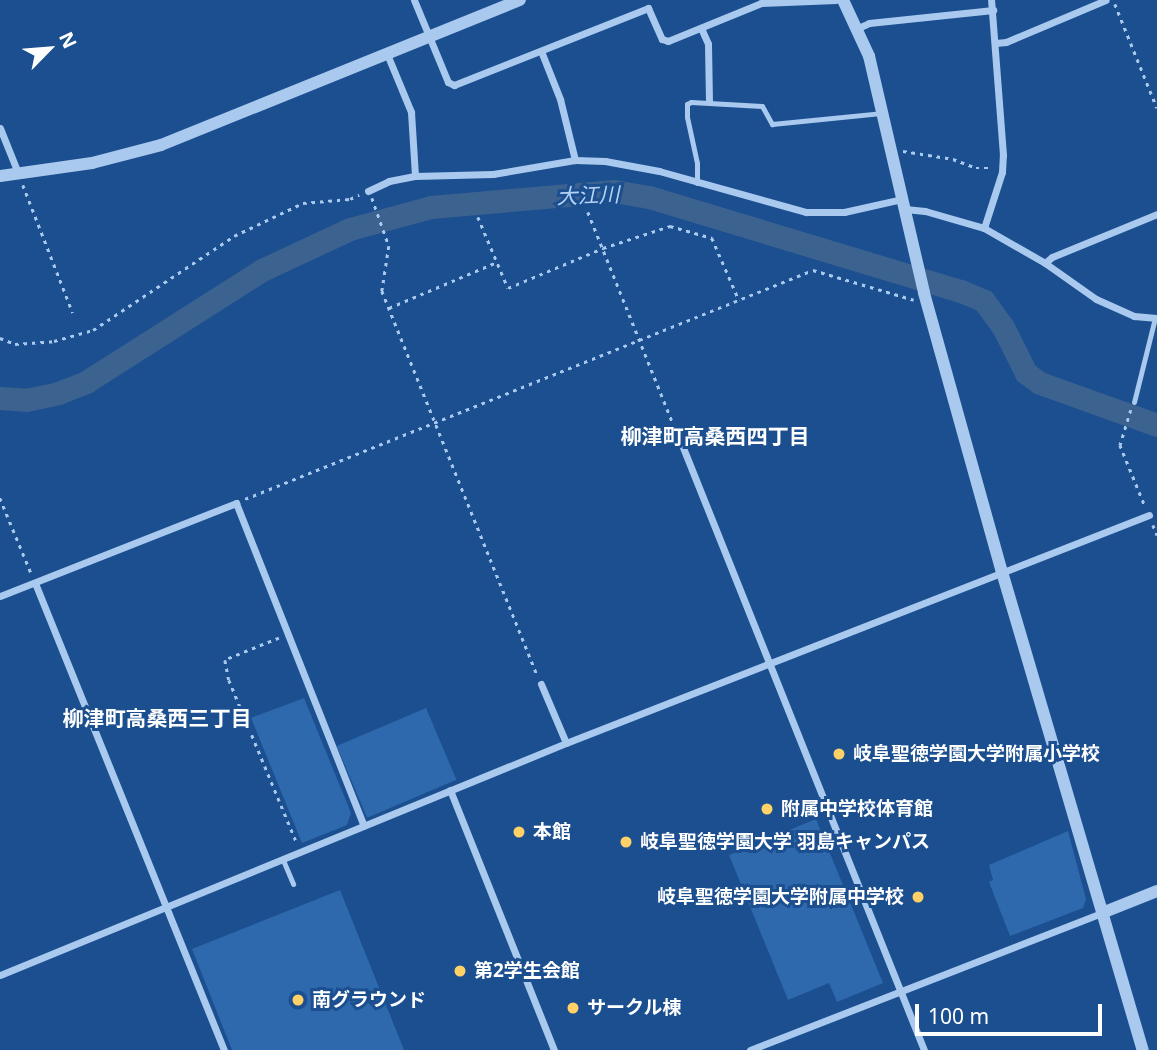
<!DOCTYPE html>
<meta charset="utf-8">
<style>
body{margin:0}
#map{position:relative;width:1157px;height:1050px;overflow:hidden;background:#1b4f8f;font-family:"Noto Sans","Noto Sans JP",sans-serif}
div>[style]{position:absolute}
.green>*{inset:0;background:#2e69ad;transform-origin:0 0}
.river>*{height:23px;margin:-11.5px;padding:0 11.5px;transform-origin:11.5px;border-radius:11.5px;background:#3c6290}
.path>*{height:2.5px;margin-top:-1.25px;transform-origin:0;background:repeating-linear-gradient(90deg,#a9c9ee 0 3.5px,transparent 0 8.5px)}
.service>*{height:5px;margin:-2.5px;padding:0 2.5px;transform-origin:2.5px;border-radius:2.5px;background:#a9c9ee}
.minor>*{height:7px;margin:-3.5px;padding:0 3.5px;transform-origin:3.5px;border-radius:3.5px;background:#a9c9ee}
.tertiary>*{height:12px;margin:-6px;padding:0 6px;transform-origin:6px;border-radius:6px;background:#a9c9ee}
.dots>*{width:19px;height:19px;translate:-50% -50%;box-sizing:border-box;border:4px solid #1b4f8f;border-radius:50%}
span{translate:-50% -50%;white-space:nowrap;text-align:center;line-height:1.15;-webkit-text-stroke:6px #1b4f8f;paint-order:stroke}
.poi-label{font-size:19px;color:#fff;font-weight:700}
.left{translate:0 -50%;text-align:left}
.right{translate:-100% -50%;text-align:right}
.water-label{font-size:21px;color:#b5d3f5;font-style:italic}
.neighbourhood-label{font-size:21px;color:#fff;font-weight:700}
.north{position:absolute;left:14px;top:14px;width:70px;height:70px;-webkit-text-stroke:5px #1b4f8f;paint-order:stroke;rotate:65deg;font-size:19px;font-weight:700;line-height:28px;text-align:center;color:#fff}
.north::after{content:'';display:block;margin:auto;width:24px;height:32px;background:#fff;clip-path:polygon(50% 0,100% 100%,50% 72%,0 100%)}
.scale{position:absolute;left:915px;top:1004px;width:187px;height:32px;box-sizing:border-box;border:4px solid #fff;border-top:0;padding-left:9px;font-size:21px;line-height:24px;white-space:nowrap;color:#fff;-webkit-text-stroke:5px #1b4f8f;paint-order:stroke}
</style>
<div id="map">
<div class="green">
<i style="clip-path:polygon(304px 698px,351px 813px,347px 825px,302px 843px,251px 718px)"></i>
<i style="left:426px;top:708px;width:78px;height:97px;rotate:67deg"></i>
<i style="clip-path:polygon(816px 819px,883px 983px,837px 1002px,829px 983px,788px 1000px,729px 855px)"></i>
<i style="clip-path:polygon(1068px 831px,1086px 899px,1083px 908px,1010px 936px,989px 882px,993px 880px,989px 865px)"></i>
<i style="clip-path:polygon(340px 890px,404px 1050px,232px 1050px,192px 949px)"></i>
</div>
<div class="river">
<i style="left:0;top:398px;width:26px;rotate:4deg"></i>
<i style="left:26px;top:400px;width:33px;rotate:-12deg"></i>
<i style="left:58px;top:393px;width:30px;rotate:-21deg"></i>
<i style="left:86px;top:382px;width:209px;rotate:-32.5deg"></i>
<i style="left:262px;top:270px;width:97px;rotate:-25deg"></i>
<i style="left:350px;top:229px;width:84px;rotate:-15.2deg"></i>
<i style="left:431px;top:207px;width:184px;rotate:-5deg"></i>
<i style="left:614px;top:191px;width:36px;rotate:10deg"></i>
<i style="left:649px;top:197px;width:326px;rotate:16.8deg"></i>
<i style="left:961px;top:291px;width:25px;rotate:23deg"></i>
<i style="left:984px;top:301px;width:32px;rotate:54deg"></i>
<i style="left:1003px;top:327px;width:51px;rotate:63.4deg"></i>
<i style="left:1026px;top:373px;width:17px;rotate:36deg"></i>
<i style="left:1040px;top:383px;width:124px;rotate:19.7deg"></i>
</div>
<div class="path">
<i style="left:1115px;top:4px;width:112px;rotate:68deg"></i>
<i style="left:903px;top:151px;width:51px;rotate:9.1deg"></i>
<i style="left:953px;top:159px;width:25px;rotate:21deg"></i>
<i style="left:976px;top:168px;width:16px"></i>
<i style="left:23px;top:185px;width:137px;rotate:68.7deg"></i>
<i style="left:372px;top:198px;width:51px;rotate:70.5deg"></i>
<i style="left:389px;top:246px;width:46px;rotate:98.8deg"></i>
<i style="left:382px;top:291px;width:413px;rotate:68deg"></i>
<i style="left:588px;top:212px;width:238px;rotate:68.1deg"></i>
<i style="left:478px;top:217px;width:77px;rotate:67.1deg"></i>
<i style="left:508px;top:288px;width:103px;rotate:-22.8deg"></i>
<i style="left:603px;top:248px;width:71px;rotate:-18.2deg"></i>
<i style="left:670px;top:226px;width:44px;rotate:15.9deg"></i>
<i style="left:712px;top:238px;width:68px;rotate:66.5deg"></i>
<i style="left:389px;top:308px;width:117px;rotate:-23.1deg"></i>
<i style="left:0;top:338px;width:16px;rotate:22deg"></i>
<i style="left:15px;top:344px;width:39px;rotate:-4deg"></i>
<i style="left:54px;top:341px;width:41px;rotate:-15.8deg"></i>
<i style="left:93px;top:330px;width:169px;rotate:-33.7deg"></i>
<i style="left:234px;top:236px;width:76px;rotate:-25.6deg"></i>
<i style="left:303px;top:203px;width:47px;rotate:-4.9deg"></i>
<i style="left:350px;top:199px;width:10px;rotate:-24deg"></i>
<i style="left:1131px;top:410px;width:37px;rotate:107deg"></i>
<i style="left:1120px;top:445px;width:66px;rotate:67.7deg"></i>
<i style="left:0;top:498px;width:81px;rotate:67.5deg"></i>
<i style="left:245px;top:499px;width:612px;rotate:-21.96deg"></i>
<i style="left:813px;top:270px;width:105px;rotate:16.5deg"></i>
<i style="left:1153px;top:525px;width:11px;rotate:68deg"></i>
<i style="left:279px;top:638px;width:58px;rotate:157.8deg"></i>
<i style="left:225px;top:660px;width:20px;rotate:79deg"></i>
<i style="left:229px;top:680px;width:177px;rotate:67.4deg"></i>
</div>
<div class="service">
<i style="left:697px;top:183px;width:20px;rotate:-90deg"></i>
<i style="left:697px;top:163px;width:47px;rotate:-102.3deg"></i>
<i style="left:687px;top:117px;width:13px;rotate:-90deg"></i>
<i style="left:687px;top:104px;width:4px;rotate:-27deg"></i>
<i style="left:691px;top:102px;width:71px;rotate:3.2deg"></i>
<i style="left:762px;top:106px;width:21px;rotate:61deg"></i>
<i style="left:772px;top:124px;width:112px;rotate:-5.7deg"></i>
<i style="left:1134px;top:402px;width:87px;rotate:-76deg"></i>
<i style="left:283px;top:860px;width:26px;rotate:67deg"></i>
</div>
<div class="minor">
<i style="left:414px;top:0;width:89px;rotate:67.5deg"></i>
<i style="left:448px;top:82px;width:7px;rotate:27deg"></i>
<i style="left:454px;top:85px;width:209px;rotate:-21.6deg"></i>
<i style="left:648px;top:8px;width:34px;rotate:66deg"></i>
<i style="left:662px;top:39px;width:6px;rotate:18deg"></i>
<i style="left:668px;top:41px;width:100px;rotate:-22.2deg"></i>
<i style="left:761px;top:3px;width:75px;rotate:-2.3deg"></i>
<i style="left:701px;top:28px;width:17px;rotate:66deg"></i>
<i style="left:708px;top:44px;width:57px;rotate:89deg"></i>
<i style="left:858px;top:28px;width:12px;rotate:-24deg"></i>
<i style="left:869px;top:23px;width:125px;rotate:-6deg"></i>
<i style="left:996px;top:43px;width:10px;rotate:-6deg"></i>
<i style="left:1006px;top:42px;width:108px;rotate:-22.8deg"></i>
<i style="left:541px;top:51px;width:52px;rotate:68.4deg"></i>
<i style="left:560px;top:99px;width:63px;rotate:76.2deg"></i>
<i style="left:387px;top:54px;width:63px;rotate:67.5deg"></i>
<i style="left:411px;top:112px;width:64px;rotate:86.4deg"></i>
<i style="left:0;top:128px;width:48px;rotate:68.2deg"></i>
<i style="left:368px;top:191px;width:23px;rotate:-25deg"></i>
<i style="left:389px;top:181px;width:26px;rotate:-11deg"></i>
<i style="left:415px;top:176px;width:78px;rotate:-1.5deg"></i>
<i style="left:493px;top:174px;width:83px;rotate:-9.7deg"></i>
<i style="left:575px;top:160px;width:30px;rotate:2deg"></i>
<i style="left:605px;top:161px;width:55px;rotate:10.5deg"></i>
<i style="left:659px;top:171px;width:153px;rotate:15.6deg"></i>
<i style="left:806px;top:212px;width:38px"></i>
<i style="left:844px;top:212px;width:59px;rotate:-12.6deg"></i>
<i style="left:905px;top:209px;width:20px;rotate:6deg"></i>
<i style="left:925px;top:211px;width:61px;rotate:16.1deg"></i>
<i style="left:984px;top:228px;width:70px;rotate:29.8deg"></i>
<i style="left:1045px;top:263px;width:62px;rotate:35.2deg"></i>
<i style="left:1096px;top:299px;width:42px;rotate:24.1deg"></i>
<i style="left:1134px;top:316px;width:23px;rotate:5deg"></i>
<i style="left:984px;top:228px;width:59px;rotate:-72.2deg"></i>
<i style="left:1002px;top:172px;width:17px;rotate:-87deg"></i>
<i style="left:1003px;top:155px;width:155px;rotate:-94.4deg"></i>
<i style="left:1045px;top:263px;width:9px;rotate:-41deg"></i>
<i style="left:1052px;top:257px;width:113px;rotate:-22.3deg"></i>
<i style="left:680px;top:440px;width:657px;rotate:68.2deg"></i>
<i style="left:35px;top:583px;width:504px;rotate:67.97deg"></i>
<i style="left:0;top:596px;width:254px;rotate:-21.5deg"></i>
<i style="left:236px;top:503px;width:347px;rotate:68.4deg"></i>
<i style="left:541px;top:684px;width:64px;rotate:67deg"></i>
<i style="left:450px;top:790px;width:280px;rotate:68.2deg"></i>
<i style="left:0;top:975px;width:612px;rotate:-22.29deg"></i>
<i style="left:566px;top:743px;width:626px;rotate:-21.36deg"></i>
<i style="left:750px;top:1050px;width:378px;rotate:-21.3deg"></i>
</div>
<div class="tertiary">
<i style="left:843px;top:0;width:62px;rotate:65.1deg"></i>
<i style="left:869px;top:56px;width:243px;rotate:76.9deg"></i>
<i style="left:924px;top:293px;width:290px;rotate:74.4deg"></i>
<i style="left:1002px;top:572px;width:498px;rotate:73.6deg"></i>
<i style="left:0;top:176px;width:93px;rotate:-8deg"></i>
<i style="left:92px;top:163px;width:71px;rotate:-14.6deg"></i>
<i style="left:161px;top:145px;width:387px;rotate:-22deg"></i>
<i style="left:1102px;top:913px;width:59px;rotate:-21.8deg"></i>
</div>
<div class="dots">
<i style="left:839px;top:754px;background:#ffd166"></i>
<i style="left:767px;top:809px;background:#ffd166"></i>
<i style="left:519px;top:832px;background:#ffd166"></i>
<i style="left:626px;top:842px;background:#ffd166"></i>
<i style="left:918px;top:897px;background:#ffd166"></i>
<i style="left:460px;top:971px;background:#ffd166"></i>
<i style="left:298px;top:1000px;background:#ffd166"></i>
<i style="left:573px;top:1008px;background:#ffd166"></i>
</div>
<div class="poi-label">
<span class="left" style="left:853px;top:754px">岐阜聖徳学園大学附属小学校</span>
<span class="left" style="left:781px;top:809px">附属中学校体育館</span>
<span class="left" style="left:533px;top:832px">本館</span>
<span class="left" style="left:640px;top:842px">岐阜聖徳学園大学 羽島キャンパス</span>
<span class="right" style="left:904px;top:897px">岐阜聖徳学園大学附属中学校</span>
<span class="left" style="left:474px;top:971px">第2学生会館</span>
<span class="left" style="left:312px;top:1000px">南グラウンド</span>
<span class="left" style="left:587px;top:1008px">サークル棟</span>
</div>
<div class="water-label">
<span style="left:588px;top:195px;rotate:-2deg">大江川</span>
</div>
<div class="neighbourhood-label">
<span style="left:715px;top:436px">柳津町高桑西四丁目</span>
<span style="left:157px;top:718px">柳津町高桑西三丁目</span>
</div>
<div class="north">N</div>
<div class="scale">100 m</div>
</div>
